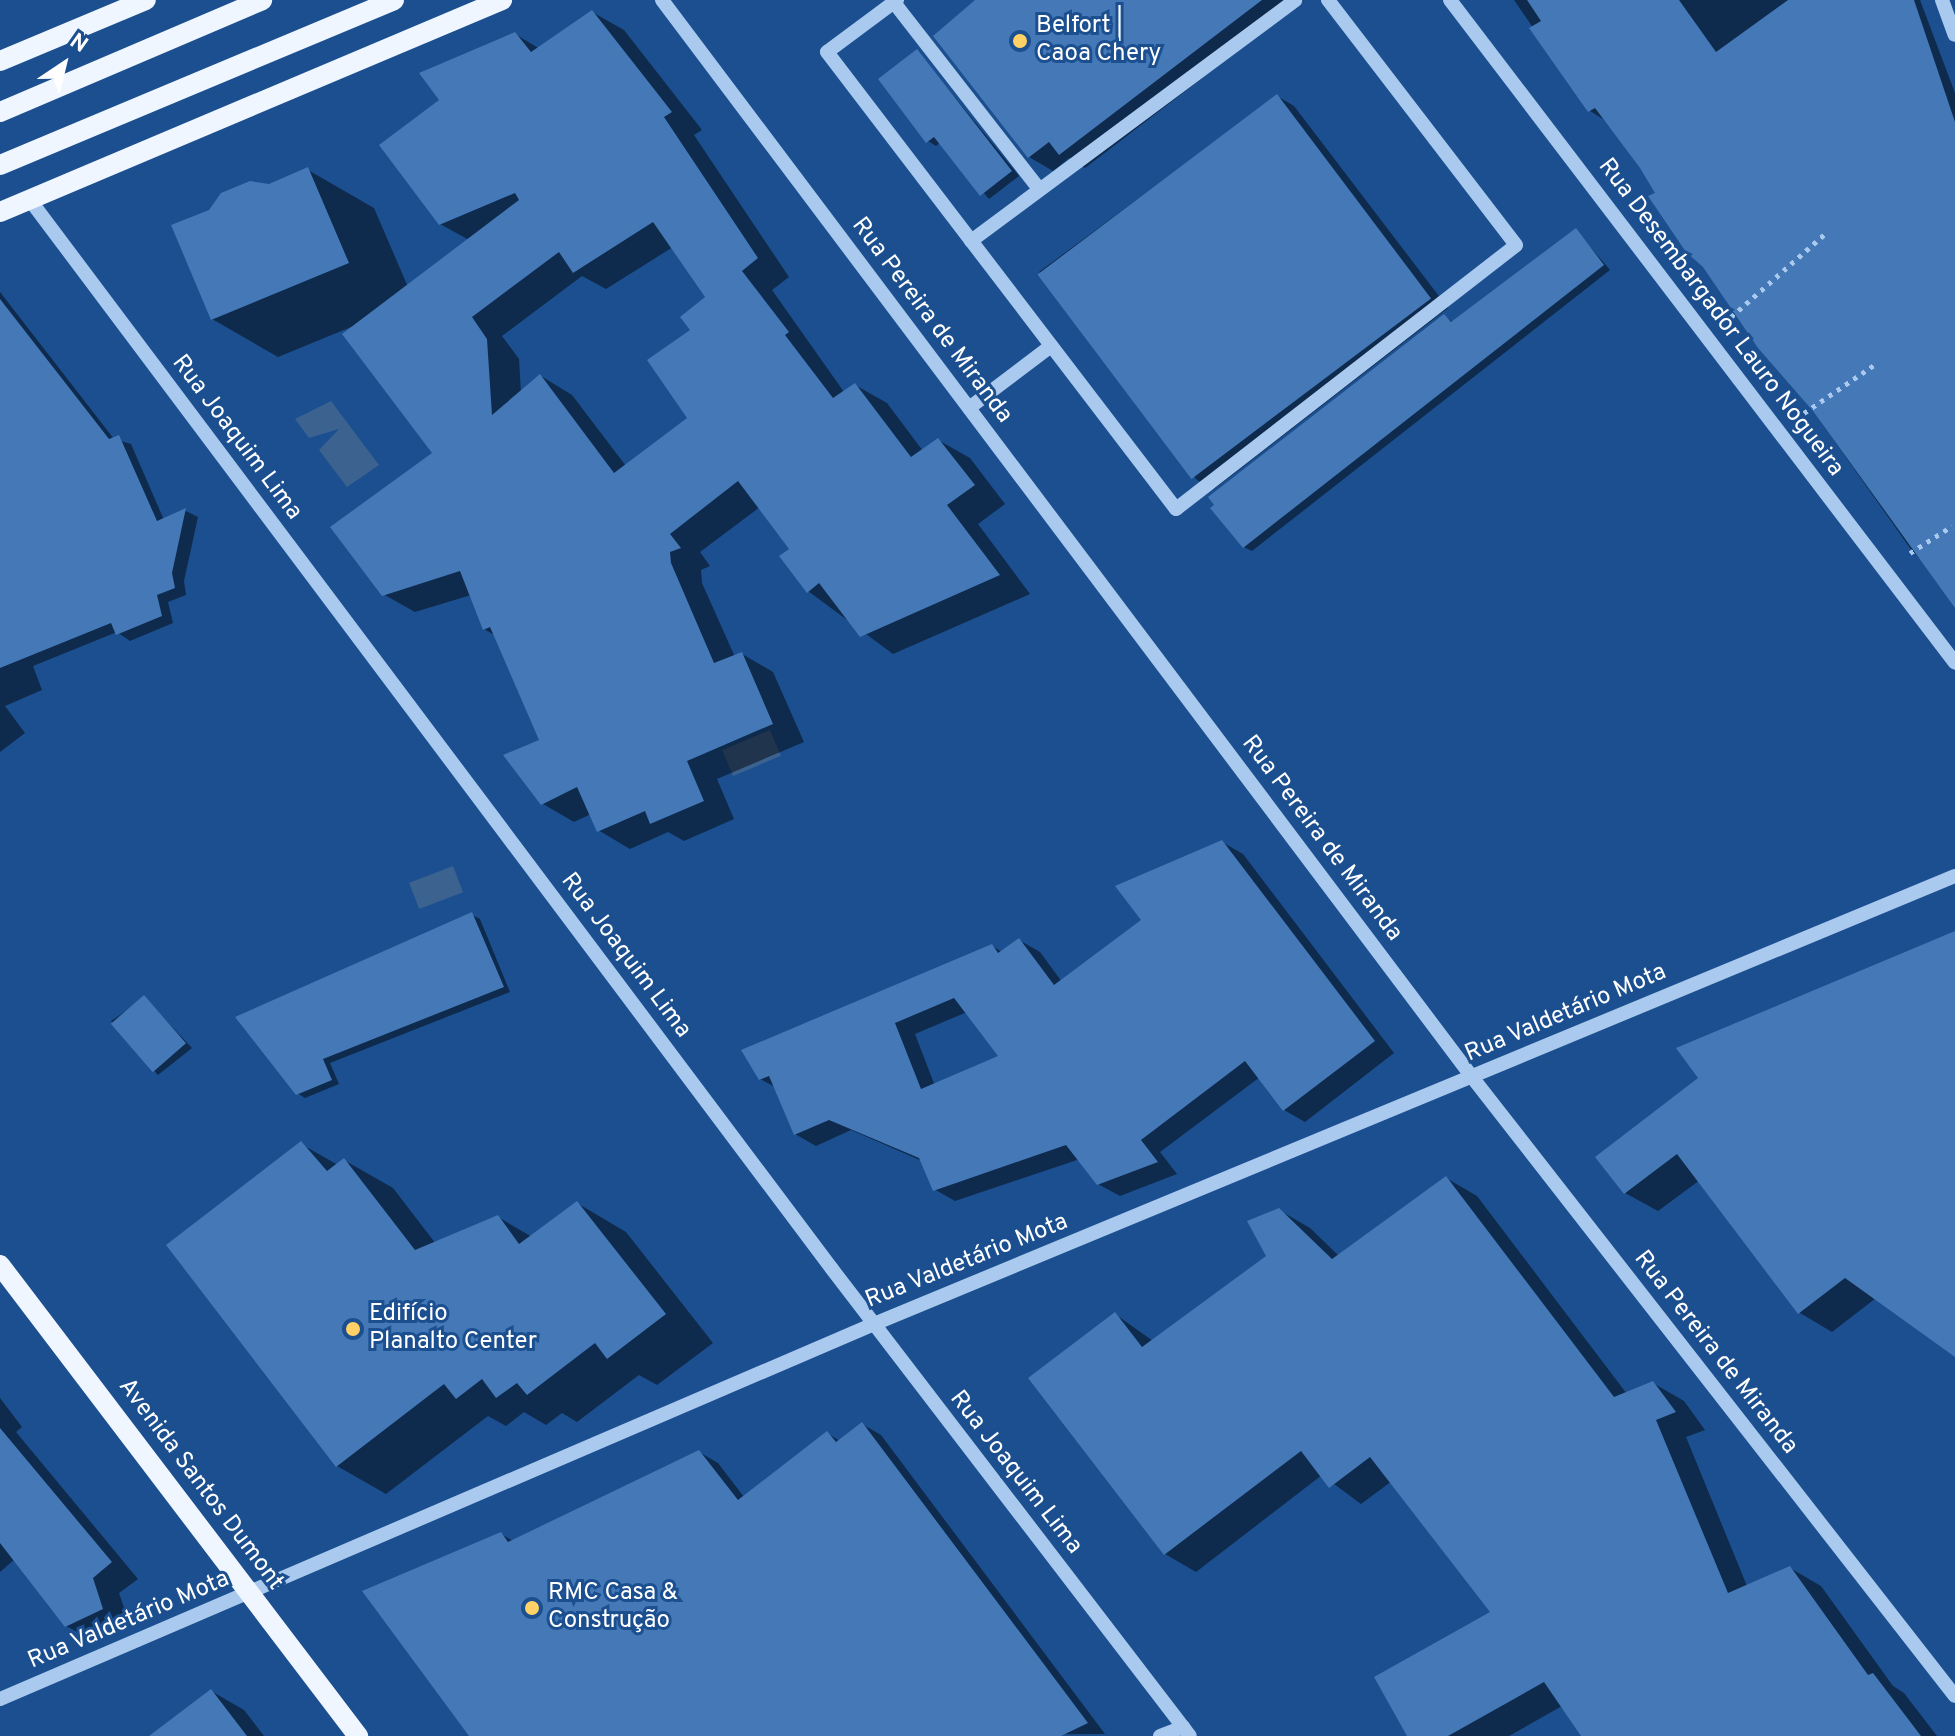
<!DOCTYPE html>
<meta charset="utf-8">
<style>
body{margin:0}
#map{position:relative;width:1955px;height:1736px;overflow:hidden;background:#1b4f8f;font-family:Overpass,sans-serif}
div>[style]{position:absolute}
.water>*{inset:0;background:#3c6290;transform-origin:0 0}
.shadow>*{inset:0;background:#0007}
.building>*{inset:0;background:#4478b7;transform-origin:0 0}
.path>*{height:5px;margin-top:-2.5px;transform-origin:0;background:repeating-linear-gradient(90deg,#a9c9ee 0 4px,transparent 0 10px)}
.minor>*{height:14px;margin:-7px;padding:0 7px;transform-origin:7px;border-radius:7px;background:#a9c9ee}
.major>*{height:20px;margin:-10px;padding:0 10px;transform-origin:10px;border-radius:10px;background:#f0f6ff}
.dots>*{width:22px;height:22px;translate:-50% -50%;box-sizing:border-box;border:4px solid #1b4f8f;border-radius:50%}
span{translate:-50% -50%;white-space:nowrap;text-align:center;line-height:1.15;-webkit-text-stroke:6px #1b4f8f;paint-order:stroke}
.poi-label{font-size:24px;color:#fff}
.left{translate:0 -50%;text-align:left}
.street-label{font-size:24px;color:#fff}
.north{position:absolute;left:24px;top:24px;width:80px;height:80px;-webkit-text-stroke:6px #1b4f8f;paint-order:stroke;rotate:35deg;font-size:22px;font-weight:700;line-height:32px;text-align:center;color:#fff}
.north::after{content:'';display:block;margin:auto;width:28px;height:36px;background:#fff;clip-path:polygon(50% 0,100% 100%,50% 72%,0 100%)}
</style>
<div id="map">
<div class="water">
<i style="clip-path:polygon(331px 401px,379px 465px,347px 487px,319px 450px,339px 429px,309px 438px,295px 419px)"></i>
<i style="left:770px;top:730px;width:28px;height:52px;rotate:67deg"></i>
<i style="left:453px;top:866px;width:28px;height:47px;rotate:69deg"></i>
</div>
<div class="shadow">
<i style="clip-path:polygon(982px 0,1304px 0,1085px 168px,1069px 158px,1053px 171px,1029px 157px)"></i>
<i style="clip-path:polygon(1514px 0,1920px 0,1955px 93px,1955px 598px,1910px 548px,1641px 167px,1603px 119px,1590px 111px)"></i>
<i style="clip-path:polygon(evenodd,592px 12px,624px 30px,702px 130px,694px 135px,789px 277px,772px 290px,844px 392px,855px 385px,887px 403px,923px 451px,938px 440px,970px 458px,1005px 504px,978px 524px,1030px 594px,893px 654px,808px 591px,792px 549px,760px 507px,700px 552px,710px 566px,701px 570px,702px 583px,735px 657px,742px 654px,773px 672px,804px 742px,717px 779px,734px 819px,684px 841px,668px 832px,630px 849px,598px 830px,591px 814px,574px 822px,543px 804px,541px 741px,496px 636px,484px 629px,471px 595px,415px 612px,383px 594px,435px 454px,356px 325px,278px 357px,212px 319px,270px 186px,308px 170px,374px 208px,408px 287px,469px 240px,440px 224px,441px 101px,515px 34px,540px 49px,592px 12px,673px 247px,708px 298px,693px 330px,690px 418px,626px 466px,572px 395px,541px 376px,521px 393px,519px 359px,502px 336px,582px 276px,606px 289px,673px 247px)"></i>
<i style="clip-path:polygon(917px 51px,1019px 176px,989px 199px,941px 142px,936px 146px,928px 141px)"></i>
<i style="clip-path:polygon(1277px 96px,1294px 106px,1448px 308px,1214px 489px,1197px 480px,1039px 272px)"></i>
<i style="clip-path:polygon(1576px 230px,1610px 270px,1252px 551px,1244px 547px,1444px 316px,1454px 323px)"></i>
<i style="clip-path:polygon(0 292px,114px 439px,131px 444px,164px 520px,186px 511px,198px 517px,184px 581px,186px 595px,168px 602px,173px 623px,130px 641px,117px 632px,33px 666px,42px 690px,5px 706px,25px 733px,0 752px)"></i>
<i style="clip-path:polygon(evenodd,1222px 842px,1243px 854px,1394px 1053px,1305px 1122px,1284px 1110px,1260px 1077px,1160px 1152px,1177px 1174px,1120px 1196px,1098px 1184px,1080px 1159px,955px 1201px,934px 1189px,922px 1161px,851px 1130px,816px 1146px,795px 1134px,777px 1088px,760px 1079px,992px 946px,1002px 952px,1019px 940px,1040px 952px,1062px 982px,1144px 921px,1222px 842px,967px 1012px,1002px 1057px,935px 1086px,915px 1034px,967px 1012px)"></i>
<i style="clip-path:polygon(472px 915px,480px 919px,510px 992px,330px 1063px,339px 1084px,305px 1098px,297px 1093px,238px 1018px)"></i>
<i style="clip-path:polygon(1955px 933px,1955px 1353px,1876px 1298px,1832px 1332px,1800px 1313px,1700px 1180px,1658px 1211px,1625px 1193px)"></i>
<i style="clip-path:polygon(145px 998px,192px 1048px,158px 1075px,111px 1021px)"></i>
<i style="clip-path:polygon(301px 1144px,338px 1165px,344px 1160px,393px 1188px,436px 1244px,498px 1217px,532px 1237px,577px 1203px,626px 1232px,713px 1343px,657px 1385px,639px 1375px,577px 1422px,562px 1413px,546px 1425px,524px 1412px,506px 1426px,488px 1416px,386px 1494px,337px 1466px)"></i>
<i style="clip-path:polygon(1446px 1178px,1477px 1196px,1627px 1394px,1653px 1383px,1684px 1401px,1705px 1430px,1686px 1437px,1747px 1586px,1790px 1568px,1821px 1586px,1893px 1686px,1904px 1693px,1937px 1736px,1583px 1736px,1562px 1706px,1509px 1736px,1409px 1736px,1493px 1613px,1392px 1481px,1361px 1504px,1322px 1475px,1196px 1572px,1165px 1554px,1115px 1314px,1153px 1341px,1269px 1256px,1279px 1210px,1310px 1228px,1339px 1256px)"></i>
<i style="clip-path:polygon(0 1398px,22px 1427px,16px 1432px,138px 1579px,119px 1593px,130px 1625px,94px 1641px,66px 1626px,15px 1559px,0 1572px)"></i>
<i style="clip-path:polygon(862px 1424px,881px 1435px,1105px 1734px,474px 1736px,501px 1534px,513px 1541px,699px 1452px,718px 1463px,744px 1497px,827px 1433px,840px 1441px)"></i>
<i style="clip-path:polygon(211px 1691px,244px 1710px,264px 1736px,153px 1736px)"></i>
</div>
<div class="building">
<i style="clip-path:polygon(975px 0,1262px 0,1059px 155px,1049px 142px,1028px 158px,933px 36px)"></i>
<i style="clip-path:polygon(1527px 0,1679px 0,1716px 52px,1788px 0,1914px 0,1955px 122px,1955px 608px,1813px 411px,1758px 348px,1703px 267px,1686px 252px,1648px 196px,1655px 193px,1640px 168px,1595px 108px,1588px 112px,1529px 28px,1541px 21px)"></i>
<i style="clip-path:polygon(evenodd,592px 10px,672px 112px,664px 117px,758px 258px,742px 271px,789px 332px,785px 335px,833px 398px,855px 383px,911px 457px,938px 438px,975px 485px,947px 505px,1000px 575px,860px 637px,819px 583px,807px 593px,779px 556px,789px 549px,738px 481px,670px 534px,681px 548px,670px 552px,671px 563px,714px 663px,742px 652px,773px 724px,687px 761px,704px 801px,650px 824px,645px 811px,597px 832px,577px 787px,541px 805px,503px 755px,539px 740px,490px 627px,483px 630px,460px 571px,382px 596px,330px 527px,432px 453px,342px 334px,519px 200px,515px 193px,439px 225px,379px 145px,439px 100px,419px 73px,515px 32px,531px 52px,592px 10px,653px 222px,705px 297px,680px 317px,690px 330px,647px 360px,687px 418px,614px 473px,540px 374px,492px 415px,487px 339px,472px 317px,559px 252px,573px 273px,653px 222px)"></i>
<i style="clip-path:polygon(917px 49px,1012px 171px,980px 196px,934px 137px,926px 143px,878px 79px)"></i>
<i style="left:1277px;top:94px;width:256px;height:300px;rotate:53deg"></i>
<i style="clip-path:polygon(308px 167px,349px 263px,211px 320px,171px 225px,209px 210px,221px 193px,250px 181px,269px 184px)"></i>
<i style="clip-path:polygon(1576px 228px,1604px 265px,1243px 548px,1210px 508px,1214px 505px,1208px 497px,1444px 314px,1451px 322px)"></i>
<i style="clip-path:polygon(0 299px,109px 439px,119px 435px,157px 521px,186px 508px,172px 573px,175px 588px,157px 595px,162px 616px,116px 635px,111px 623px,0 668px)"></i>
<i style="clip-path:polygon(evenodd,1222px 840px,1375px 1041px,1283px 1111px,1245px 1061px,1141px 1140px,1158px 1162px,1097px 1185px,1066px 1145px,933px 1191px,919px 1158px,829px 1120px,794px 1135px,769px 1076px,759px 1080px,741px 1050px,992px 944px,998px 953px,1019px 938px,1054px 985px,1141px 920px,1115px 886px,1222px 840px,954px 998px,998px 1056px,921px 1089px,895px 1023px,954px 998px)"></i>
<i style="clip-path:polygon(472px 912px,504px 987px,323px 1059px,332px 1080px,296px 1095px,235px 1017px)"></i>
<i style="clip-path:polygon(1955px 931px,1955px 1357px,1845px 1278px,1798px 1314px,1677px 1154px,1624px 1194px,1595px 1157px,1698px 1078px,1676px 1048px)"></i>
<i style="left:144px;top:995px;width:64px;height:44px;rotate:49deg"></i>
<i style="clip-path:polygon(301px 1141px,327px 1171px,344px 1158px,415px 1250px,498px 1215px,519px 1244px,577px 1201px,666px 1314px,607px 1359px,595px 1343px,527px 1395px,517px 1383px,496px 1398px,482px 1379px,456px 1399px,444px 1384px,336px 1467px,166px 1245px)"></i>
<i style="clip-path:polygon(1446px 1176px,1614px 1397px,1653px 1381px,1676px 1412px,1656px 1420px,1728px 1593px,1790px 1566px,1868px 1675px,1873px 1673px,1921px 1736px,1581px 1736px,1544px 1682px,1448px 1736px,1407px 1736px,1374px 1677px,1490px 1612px,1370px 1457px,1329px 1488px,1301px 1451px,1164px 1555px,1028px 1378px,1115px 1312px,1142px 1347px,1266px 1256px,1247px 1221px,1279px 1208px,1332px 1259px)"></i>
<i style="clip-path:polygon(862px 1422px,1088px 1723px,1061px 1736px,469px 1736px,362px 1591px,501px 1532px,508px 1542px,699px 1450px,738px 1500px,827px 1431px,836px 1442px)"></i>
<i style="clip-path:polygon(0 1428px,112px 1562px,93px 1578px,103px 1609px,65px 1627px,0 1543px)"></i>
<i style="clip-path:polygon(211px 1689px,247px 1736px,149px 1736px)"></i>
</div>
<div class="path">
<i style="left:1731px;top:317px;width:128px;rotate:-41.5deg"></i>
<i style="left:1804px;top:413px;width:88px;rotate:-34.4deg"></i>
<i style="left:1910px;top:553px;width:50px;rotate:-32.7deg"></i>
</div>
<div class="minor">
<i style="left:662px;top:0;width:1348px;rotate:53.05deg"></i>
<i style="left:1472px;top:1077px;width:785px;rotate:52.04deg"></i>
<i style="left:892px;top:0;width:239px;rotate:52.1deg"></i>
<i style="left:897px;top:0;width:87px;rotate:143.4deg"></i>
<i style="left:827px;top:52px;width:575px;rotate:52.63deg"></i>
<i style="left:1176px;top:509px;width:430px;rotate:-37.8deg"></i>
<i style="left:1516px;top:245px;width:309px;rotate:-127.5deg"></i>
<i style="left:1450px;top:0;width:833px;rotate:52.7deg"></i>
<i style="left:1942px;top:0;width:37px;rotate:70deg"></i>
<i style="left:30px;top:200px;width:1336px;rotate:53.12deg"></i>
<i style="left:832px;top:1269px;width:588px;rotate:52.53deg"></i>
<i style="left:971px;top:241px;width:404px;rotate:-36.6deg"></i>
<i style="left:969px;top:408px;width:103px;rotate:-37.1deg"></i>
<i style="left:0;top:1699px;width:951px;rotate:-23.22deg"></i>
<i style="left:874px;top:1324px;width:1170px;rotate:-22.51deg"></i>
<i style="left:1160px;top:1736px;width:25px;rotate:-21deg"></i>
</div>
<div class="major">
<i style="left:0;top:61px;width:158px;rotate:-22.7deg"></i>
<i style="left:0;top:112px;width:285px;rotate:-23.1deg"></i>
<i style="left:0;top:165px;width:427px;rotate:-22.7deg"></i>
<i style="left:0;top:212px;width:545px;rotate:-22.89deg"></i>
<i style="left:0;top:1265px;width:592px;rotate:52.76deg"></i>
</div>
<div class="dots">
<i style="left:1020px;top:41px;background:#ffd166"></i>
<i style="left:353px;top:1329px;background:#ffd166"></i>
<i style="left:532px;top:1608px;background:#ffd166"></i>
</div>
<div class="poi-label">
<span class="left" style="left:1036px;top:41px">Belfort |<br>Caoa Chery</span>
<span class="left" style="left:369px;top:1329px">Edifício<br>Planalto Center</span>
<span class="left" style="left:548px;top:1608px">RMC Casa &amp;<br>Construção</span>
</div>
<div class="street-label">
<span style="left:1720px;top:318px;rotate:53deg">Rua Desembargador Lauro Nogueira</span>
<span style="left:931px;top:321px;rotate:53deg">Rua Pereira de Miranda</span>
<span style="left:236px;top:438px;rotate:53deg">Rua Joaquim Lima</span>
<span style="left:1321px;top:839px;rotate:53deg">Rua Pereira de Miranda</span>
<span style="left:625px;top:956px;rotate:53deg">Rua Joaquim Lima</span>
<span style="left:1566px;top:1014px;rotate:-23deg">Rua Valdetário Mota</span>
<span style="left:967px;top:1262px;rotate:-22deg">Rua Valdetário Mota</span>
<span style="left:1715px;top:1353px;rotate:52deg">Rua Pereira de Miranda</span>
<span style="left:1015px;top:1473px;rotate:52deg">Rua Joaquim Lima</span>
<span style="left:200px;top:1485px;rotate:53deg">Avenida Santos Dumont</span>
<span style="left:129px;top:1621px;rotate:-23deg">Rua Valdetário Mota</span>
</div>
<div class="north">N</div>
</div>
